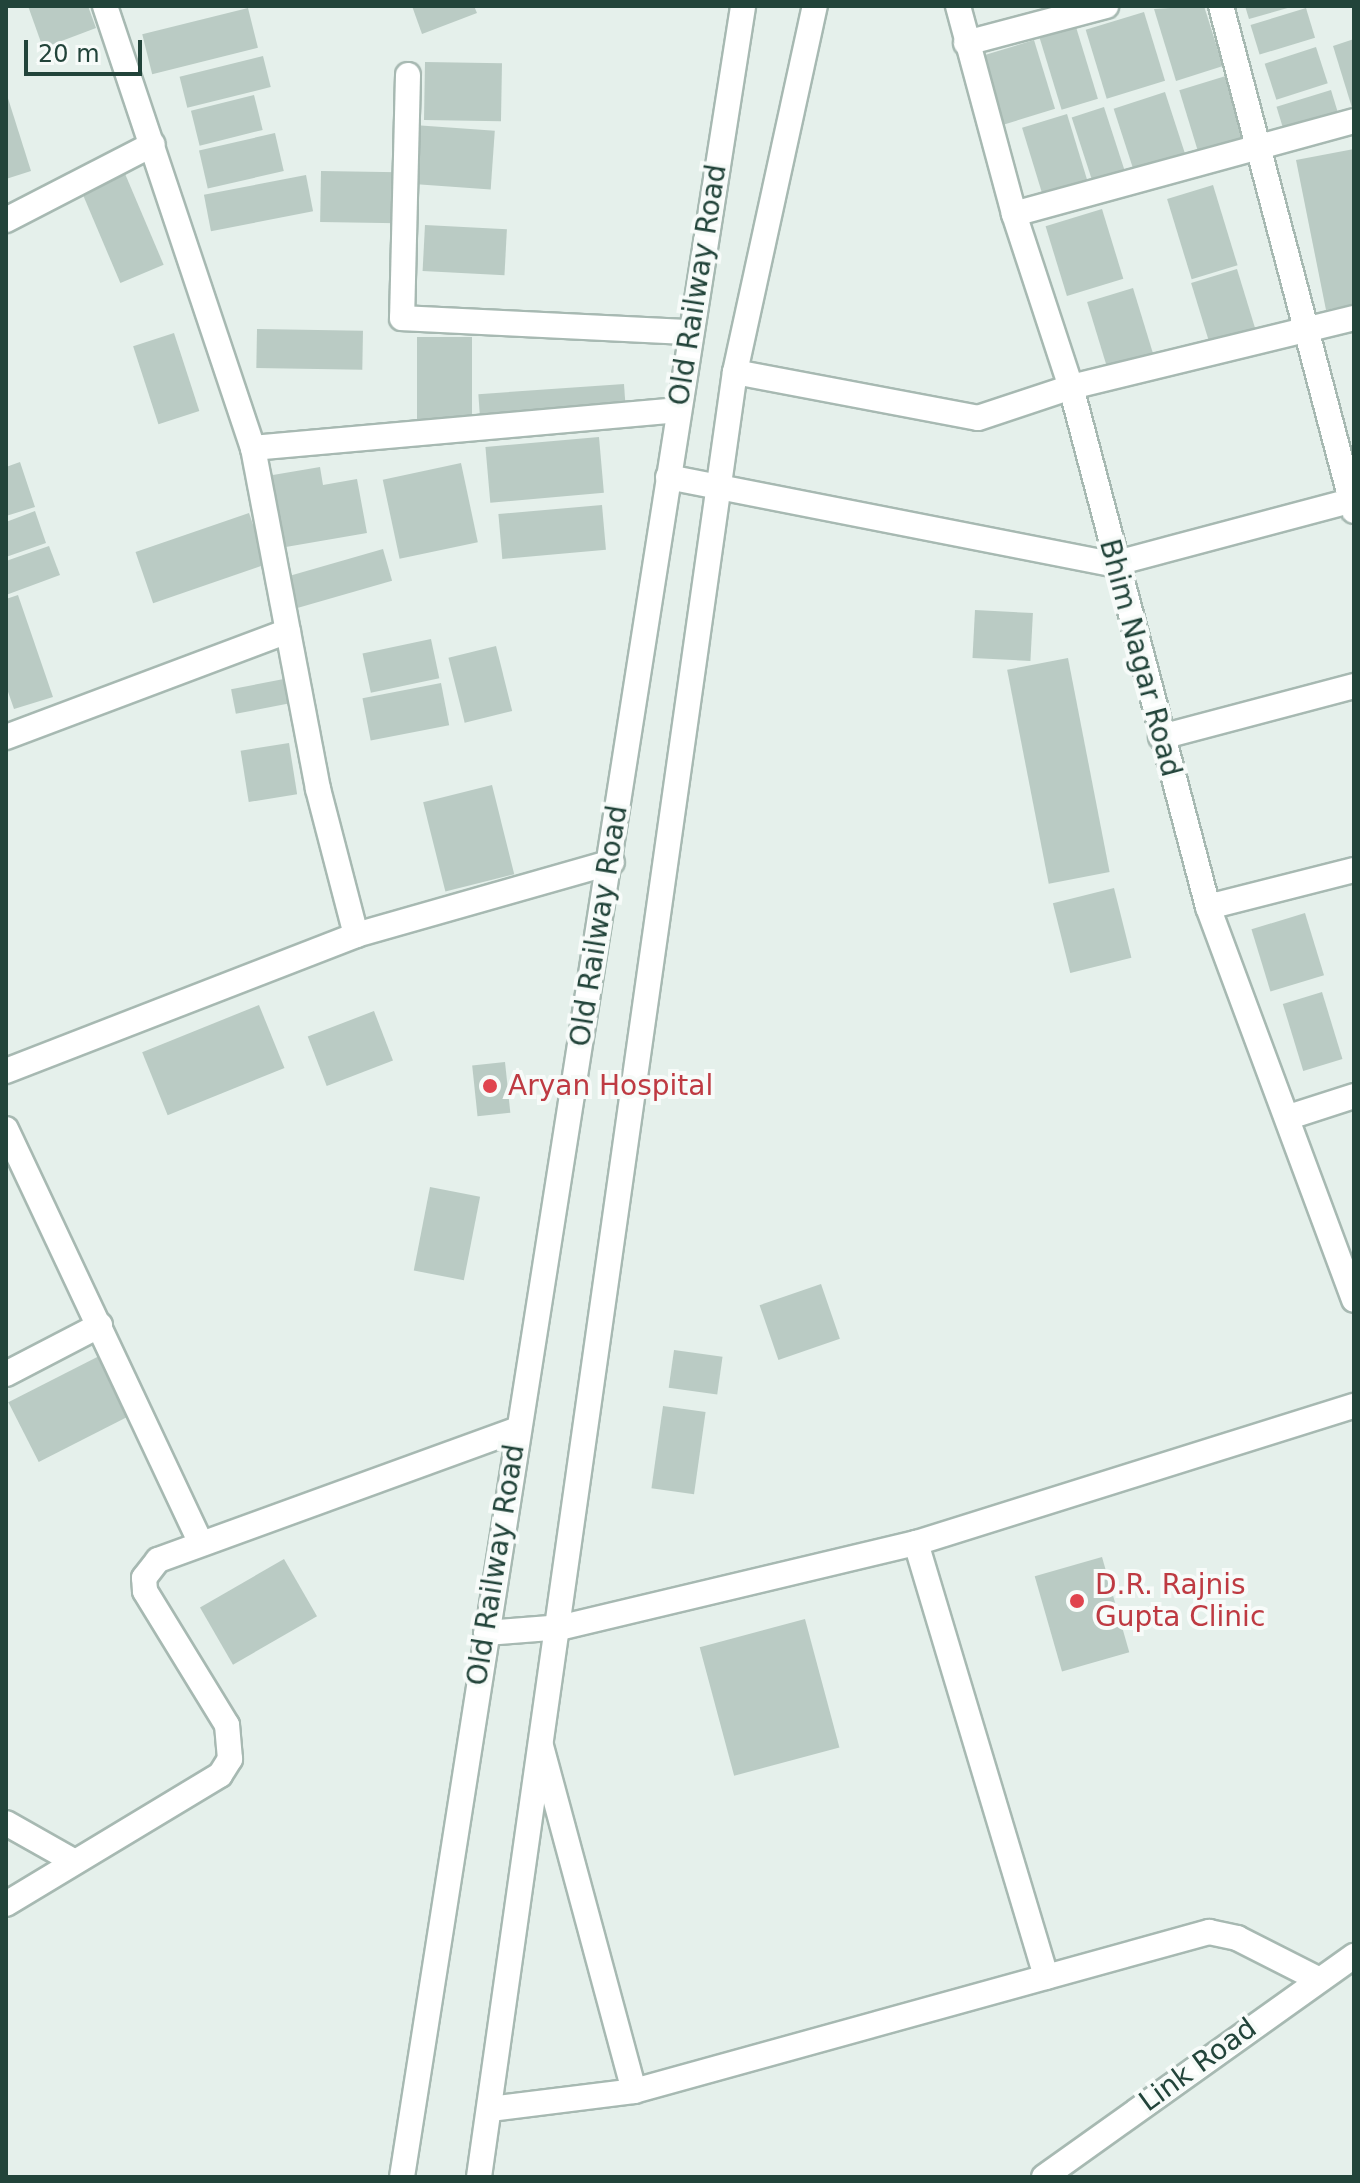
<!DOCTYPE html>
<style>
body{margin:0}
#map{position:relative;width:1360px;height:2183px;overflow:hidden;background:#e5f0eb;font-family:"DejaVu Sans",sans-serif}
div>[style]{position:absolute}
.building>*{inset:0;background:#bacbc4;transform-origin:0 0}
.roads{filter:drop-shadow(2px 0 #a7b9b2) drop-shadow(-2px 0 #a7b9b2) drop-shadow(0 2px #a7b9b2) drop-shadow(0 -2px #a7b9b2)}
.minor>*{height:24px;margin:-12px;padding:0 12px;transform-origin:12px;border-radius:12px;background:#fff}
.secondary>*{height:24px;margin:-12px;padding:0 12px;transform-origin:12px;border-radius:12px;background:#fff}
.dots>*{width:22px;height:22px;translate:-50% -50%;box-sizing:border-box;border:4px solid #f7fbf9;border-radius:50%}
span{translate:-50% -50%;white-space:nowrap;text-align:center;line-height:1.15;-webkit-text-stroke:8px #f7fbf9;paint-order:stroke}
.street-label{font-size:28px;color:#22443a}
.health-label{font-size:28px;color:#be3a42}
.left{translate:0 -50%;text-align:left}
.frame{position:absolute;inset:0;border:8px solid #22443a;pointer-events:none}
.scale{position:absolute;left:24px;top:40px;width:118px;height:36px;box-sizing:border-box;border:4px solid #22443a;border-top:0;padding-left:10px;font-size:24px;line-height:28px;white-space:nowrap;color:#22443a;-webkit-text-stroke:6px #f7fbf9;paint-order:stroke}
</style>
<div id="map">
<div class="building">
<i style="clip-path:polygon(28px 6px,88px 6px,96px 28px,43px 48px)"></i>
<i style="clip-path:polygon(412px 6px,474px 6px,477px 13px,422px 34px)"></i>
<i style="clip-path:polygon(1204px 6px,1223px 66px,1176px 81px,1154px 9px)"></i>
<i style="clip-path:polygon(1245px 6px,1291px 6px,1291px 7px,1249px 19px)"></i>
<i style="left:248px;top:8px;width:41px;height:109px;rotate:76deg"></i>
<i style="left:1306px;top:8px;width:31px;height:58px;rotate:73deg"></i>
<i style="left:1144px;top:12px;width:72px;height:61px;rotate:73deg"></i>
<i style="left:1076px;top:27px;width:75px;height:38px;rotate:73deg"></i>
<i style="clip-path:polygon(1354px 39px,1354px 111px,1353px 111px,1333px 46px)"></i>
<i style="left:1034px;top:40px;width:72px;height:54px;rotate:73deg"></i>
<i style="left:1316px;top:47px;width:38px;height:54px;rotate:72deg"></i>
<i style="left:263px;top:56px;width:32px;height:86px;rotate:76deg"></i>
<i style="left:425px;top:62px;width:77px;height:58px;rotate:1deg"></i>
<i style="left:1229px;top:75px;width:73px;height:52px;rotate:73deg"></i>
<i style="left:1331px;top:90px;width:34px;height:57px;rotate:73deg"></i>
<i style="clip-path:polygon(6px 92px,31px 171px,6px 179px)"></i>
<i style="left:1165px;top:92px;width:72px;height:54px;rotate:72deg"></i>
<i style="left:254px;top:95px;width:36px;height:65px;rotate:76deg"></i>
<i style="left:1104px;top:107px;width:72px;height:34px;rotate:72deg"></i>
<i style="left:1067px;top:114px;width:74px;height:47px;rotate:73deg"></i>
<i style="left:414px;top:125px;width:81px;height:59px;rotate:4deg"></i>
<i style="left:275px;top:133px;width:39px;height:78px;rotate:77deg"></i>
<i style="clip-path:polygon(1354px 149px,1354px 304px,1326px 310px,1296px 160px)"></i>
<i style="left:123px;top:169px;width:104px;height:47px;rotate:67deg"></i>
<i style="left:321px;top:171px;width:78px;height:51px;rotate:1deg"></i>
<i style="left:306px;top:175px;width:37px;height:104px;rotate:79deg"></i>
<i style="left:1213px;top:185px;width:84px;height:48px;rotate:73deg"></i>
<i style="left:1102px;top:209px;width:73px;height:59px;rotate:73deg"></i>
<i style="left:425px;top:225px;width:82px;height:46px;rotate:3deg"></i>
<i style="left:1237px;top:269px;width:68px;height:48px;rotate:73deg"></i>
<i style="left:1133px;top:288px;width:76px;height:48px;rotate:73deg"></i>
<i style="left:257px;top:329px;width:106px;height:39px;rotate:1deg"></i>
<i style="left:174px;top:333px;width:82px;height:43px;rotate:72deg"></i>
<i style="left:417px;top:337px;width:55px;height:88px"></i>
<i style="left:624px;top:384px;width:28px;height:146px;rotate:86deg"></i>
<i style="left:599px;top:437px;width:56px;height:114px;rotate:85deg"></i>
<i style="clip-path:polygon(20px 462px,35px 507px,6px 516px,6px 467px)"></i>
<i style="left:461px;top:463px;width:81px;height:80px;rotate:78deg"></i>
<i style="clip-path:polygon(320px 467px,323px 485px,357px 479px,367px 533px,280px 548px,267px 476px)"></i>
<i style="left:602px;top:505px;width:45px;height:104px;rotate:85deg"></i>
<i style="clip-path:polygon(35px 511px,46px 543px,6px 557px,6px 522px)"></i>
<i style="left:249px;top:513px;width:54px;height:120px;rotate:71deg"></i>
<i style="clip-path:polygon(49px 546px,60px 575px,6px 595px,6px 561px)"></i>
<i style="left:383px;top:549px;width:33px;height:104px;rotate:74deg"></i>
<i style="clip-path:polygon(18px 595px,53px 697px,14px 709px,6px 686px,6px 599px)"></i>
<i style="left:975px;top:610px;width:58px;height:48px;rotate:3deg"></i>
<i style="left:431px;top:639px;width:40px;height:70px;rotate:78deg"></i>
<i style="left:496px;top:646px;width:67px;height:49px;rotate:76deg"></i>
<i style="left:1068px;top:658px;width:218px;height:62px;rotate:79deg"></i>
<i style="left:289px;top:678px;width:25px;height:59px;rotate:79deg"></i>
<i style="left:441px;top:683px;width:43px;height:80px;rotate:79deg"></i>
<i style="left:289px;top:743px;width:52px;height:49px;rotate:81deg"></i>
<i style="left:492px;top:785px;width:92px;height:71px;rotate:76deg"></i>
<i style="left:1114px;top:888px;width:72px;height:63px;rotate:76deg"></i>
<i style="left:1305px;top:913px;width:65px;height:56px;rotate:73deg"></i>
<i style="left:1322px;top:992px;width:70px;height:41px;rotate:73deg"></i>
<i style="left:259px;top:1005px;width:68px;height:126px;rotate:68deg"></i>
<i style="left:374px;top:1011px;width:53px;height:71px;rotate:69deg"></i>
<i style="left:505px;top:1062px;width:51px;height:33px;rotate:84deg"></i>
<i style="left:430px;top:1187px;width:51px;height:85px;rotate:11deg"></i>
<i style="left:821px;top:1284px;width:58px;height:65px;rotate:71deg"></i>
<i style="left:674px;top:1350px;width:49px;height:38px;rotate:8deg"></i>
<i style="left:109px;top:1351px;width:67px;height:113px;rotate:63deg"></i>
<i style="left:663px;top:1406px;width:43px;height:83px;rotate:8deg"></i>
<i style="left:1102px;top:1557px;width:99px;height:70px;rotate:74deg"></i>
<i style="left:284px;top:1559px;width:66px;height:97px;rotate:60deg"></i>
<i style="left:805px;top:1619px;width:133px;height:109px;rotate:75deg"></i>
</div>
<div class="roads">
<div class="minor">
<i style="left:105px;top:6px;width:466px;rotate:71.5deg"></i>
<i style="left:253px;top:448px;width:347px;rotate:79.2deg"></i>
<i style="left:318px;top:789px;width:151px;rotate:75.4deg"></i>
<i style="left:958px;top:6px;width:215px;rotate:74.9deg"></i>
<i style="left:1014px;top:214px;width:182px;rotate:71.8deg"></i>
<i style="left:1071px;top:387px;width:538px;rotate:75.24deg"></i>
<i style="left:1208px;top:907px;width:419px;rotate:69.6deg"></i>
<i style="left:1221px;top:6px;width:522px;rotate:75.25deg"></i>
<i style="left:966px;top:43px;width:145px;rotate:-14.8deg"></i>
<i style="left:408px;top:75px;width:243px;rotate:91.4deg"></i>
<i style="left:402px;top:318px;width:288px;rotate:2.8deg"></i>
<i style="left:1014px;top:214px;width:352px;rotate:-15.3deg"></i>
<i style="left:6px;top:220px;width:165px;rotate:-27.3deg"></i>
<i style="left:735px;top:372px;width:247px;rotate:10.7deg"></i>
<i style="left:978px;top:418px;width:98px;rotate:-18.4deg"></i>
<i style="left:1071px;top:387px;width:291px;rotate:-13.7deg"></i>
<i style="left:253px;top:448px;width:427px;rotate:-5.1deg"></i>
<i style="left:668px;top:477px;width:453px;rotate:11.1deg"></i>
<i style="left:1113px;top:564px;width:249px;rotate:-14.9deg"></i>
<i style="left:6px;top:737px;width:301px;rotate:-20.6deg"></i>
<i style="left:1161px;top:737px;width:200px;rotate:-14.8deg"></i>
<i style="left:1208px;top:907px;width:151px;rotate:-14.2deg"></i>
<i style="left:6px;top:1071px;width:375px;rotate:-21.2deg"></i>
<i style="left:356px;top:935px;width:266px;rotate:-15.9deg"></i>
<i style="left:1289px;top:1117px;width:68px;rotate:-17.9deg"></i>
<i style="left:6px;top:1129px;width:454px;rotate:64.8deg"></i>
<i style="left:6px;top:1374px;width:106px;rotate:-27.5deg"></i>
<i style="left:916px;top:1543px;width:453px;rotate:73.3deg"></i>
<i style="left:486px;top:1633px;width:77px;rotate:-4.5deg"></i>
<i style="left:563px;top:1627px;width:363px;rotate:-13.4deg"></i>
<i style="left:916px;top:1543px;width:459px;rotate:-17.4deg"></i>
<i style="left:541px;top:1746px;width:357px;rotate:74.9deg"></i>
<i style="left:6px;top:1823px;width:73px;rotate:29.4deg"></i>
<i style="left:6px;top:1904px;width:250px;rotate:-31.1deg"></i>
<i style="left:220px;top:1775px;width:19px;rotate:-58deg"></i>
<i style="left:230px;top:1759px;width:34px;rotate:-95deg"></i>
<i style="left:227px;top:1725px;width:157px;rotate:-121.5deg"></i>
<i style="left:145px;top:1591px;width:13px;rotate:-94deg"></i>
<i style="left:144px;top:1578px;width:23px;rotate:-52deg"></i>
<i style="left:158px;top:1560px;width:383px;rotate:-20deg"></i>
<i style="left:490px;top:2109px;width:145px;rotate:-7.1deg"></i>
<i style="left:634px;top:2091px;width:597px;rotate:-15.46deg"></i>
<i style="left:1209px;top:1932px;width:29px;rotate:12deg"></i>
<i style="left:1237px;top:1938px;width:89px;rotate:26.9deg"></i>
<i style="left:1044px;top:2177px;width:381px;rotate:-35.5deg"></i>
</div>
<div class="secondary">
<i style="left:402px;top:2177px;width:2198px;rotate:-81.07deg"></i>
<i style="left:479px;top:2177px;width:1823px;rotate:-81.93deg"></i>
<i style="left:735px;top:372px;width:375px;rotate:-77.7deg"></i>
</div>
</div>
<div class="dots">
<i style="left:490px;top:1086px;background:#e0444e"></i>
<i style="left:1077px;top:1601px;background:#e0444e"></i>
</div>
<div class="street-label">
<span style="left:698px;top:285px;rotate:-81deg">Old Railway Road</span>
<span style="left:1140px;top:658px;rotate:75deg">Bhim Nagar Road</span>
<span style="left:599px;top:926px;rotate:-81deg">Old Railway Road</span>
<span style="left:496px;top:1565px;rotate:-81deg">Old Railway Road</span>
<span style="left:1198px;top:2065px;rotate:-36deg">Link Road</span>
</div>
<div class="health-label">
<span class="left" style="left:508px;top:1086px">Aryan Hospital</span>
<span class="left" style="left:1095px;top:1601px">D.R. Rajnis<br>Gupta Clinic</span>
</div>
<div class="frame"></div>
<div class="scale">20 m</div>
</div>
